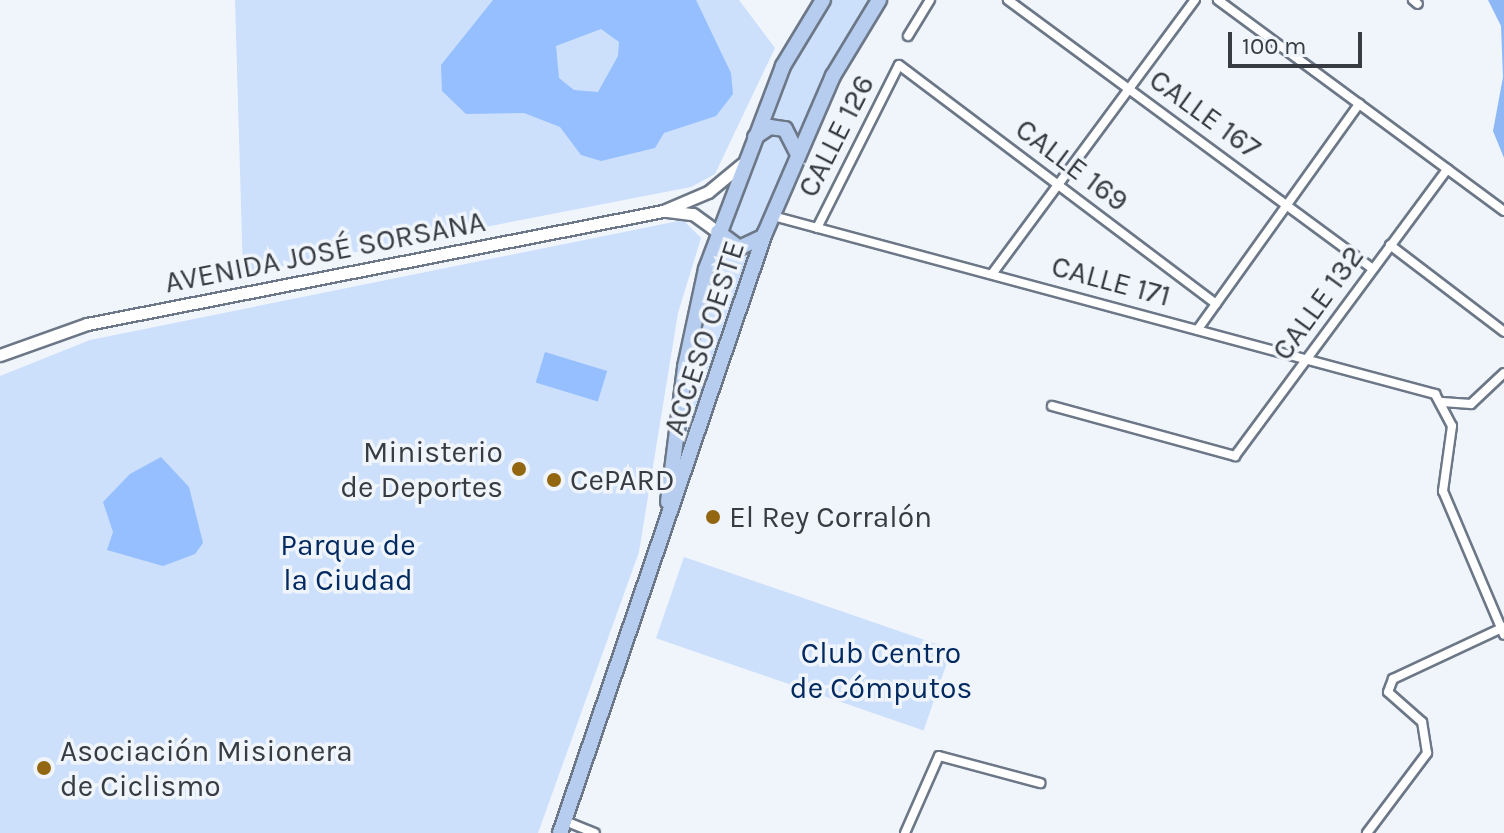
<!DOCTYPE html>
<meta charset="utf-8">
<style>
body{margin:0}
#map{position:relative;width:1504px;height:833px;overflow:hidden;background:#f0f5fc;font-family:Karla,sans-serif}
div>[style]{position:absolute}
.green>*{inset:0;background:#ccdffb;transform-origin:0 0}
.forest>*{inset:0;background:#8db7f5}
.water>*{inset:0;background:#95bffe;transform-origin:0 0}
.roads{filter:drop-shadow(2px 0 #6c7787) drop-shadow(-2px 0 #6c7787) drop-shadow(0 2px #6c7787) drop-shadow(0 -2px #6c7787)}
.street>*{height:8px;margin:-4px;padding:0 4px;transform-origin:4px;border-radius:4px;background:#fff}
.secondary>*{height:11px;margin:-5.5px;padding:0 5.5px;transform-origin:5.5px;border-radius:5.5px;background:#fff}
.highway>*{height:14px;margin:-7px;padding:0 7px;transform-origin:7px;border-radius:7px;background:#b6cdef}
.dots>*{width:22px;height:22px;translate:-50% -50%;box-sizing:border-box;border:4px solid #f0f5fc;border-radius:50%}
span{translate:-50% -50%;white-space:nowrap;text-align:center;line-height:1.15;-webkit-text-stroke:7px #f0f5fc;paint-order:stroke}
.street-label{font-size:30px;color:#373b42}
.poi-label{font-size:30px;color:#373b42}
.right{translate:-100% -50%;text-align:right}
.left{translate:0 -50%;text-align:left}
.park-label{font-size:30px;color:#032a60}
.scale{position:absolute;left:1228px;top:32px;width:134px;height:36px;box-sizing:border-box;border:4px solid #373b42;border-top:0;padding-left:10px;font-size:24px;line-height:28px;white-space:nowrap;color:#373b42;-webkit-text-stroke:6px #f0f5fc;paint-order:stroke}
</style>
<div id="map">
<div class="green">
<i style="clip-path:polygon(235px 0,739px 0,775px 48px,715px 174px,691px 187px,243px 274px)"></i>
<i style="clip-path:polygon(828px 0,877px 0,798px 140px,792px 128px,766px 124px,788px 67px)"></i>
<i style="clip-path:polygon(771px 135px,781px 135px,793px 154px,763px 231px,749px 243px,729px 236px,726px 228px,756px 144px)"></i>
<i style="clip-path:polygon(683px 220px,701px 238px,678px 313px,639px 552px,538px 833px,0 833px,0 376px,90px 340px)"></i>
<i style="clip-path:polygon(722px 244px,734px 254px,752px 253px,681px 479px,697px 313px)"></i>
<i style="left:684px;top:557px;width:283px;height:86px;rotate:19deg"></i>
</div>
<div class="forest">
<i style="clip-path:polygon(1488px 0,1504px 0,1504px 158px,1493px 131px,1503px 77px,1501px 26px)"></i>
</div>
<div class="water">
<i style="clip-path:polygon(evenodd,493px 0,696px 0,731px 73px,733px 94px,716px 116px,664px 133px,655px 148px,601px 161px,581px 155px,560px 127px,524px 113px,466px 114px,442px 91px,441px 65px,493px 0,601px 29px,619px 42px,618px 56px,598px 92px,574px 90px,559px 78px,556px 46px,601px 29px)"></i>
<i style="left:545px;top:352px;width:65px;height:32px;rotate:17deg"></i>
<i style="clip-path:polygon(161px 457px,189px 487px,203px 543px,195px 554px,163px 566px,107px 550px,113px 532px,103px 502px,130px 474px)"></i>
</div>
<div class="roads">
<div class="street">
<i style="left:1008px;top:0;width:453px;rotate:36.4deg"></i>
<i style="left:1218px;top:0;width:355px;rotate:36.4deg"></i>
<i style="left:1413px;top:0;width:6px;rotate:39deg"></i>
<i style="left:908px;top:36px;width:42px;rotate:-58.6deg"></i>
<i style="left:773px;top:216px;width:686px;rotate:15.05deg"></i>
<i style="left:1435px;top:394px;width:36px;rotate:62deg"></i>
<i style="left:1452px;top:426px;width:66px;rotate:97.9deg"></i>
<i style="left:1443px;top:491px;width:156px;rotate:67deg"></i>
<i style="left:817px;top:228px;width:182px;rotate:-63.3deg"></i>
<i style="left:899px;top:65px;width:397px;rotate:37deg"></i>
<i style="left:1390px;top:245px;width:143px;rotate:37.3deg"></i>
<i style="left:992px;top:274px;width:341px;rotate:-53.5deg"></i>
<i style="left:1198px;top:329px;width:277px;rotate:-54.4deg"></i>
<i style="left:1442px;top:402px;width:29px;rotate:4deg"></i>
<i style="left:1471px;top:404px;width:45px;rotate:-43.2deg"></i>
<i style="left:1052px;top:406px;width:190px;rotate:15.3deg"></i>
<i style="left:1235px;top:456px;width:357px;rotate:-53.5deg"></i>
<i style="left:565px;top:821px;width:32px;rotate:22deg"></i>
<i style="left:905px;top:833px;width:84px;rotate:-66.2deg"></i>
<i style="left:939px;top:756px;width:105px;rotate:15deg"></i>
<i style="left:1367px;top:833px;width:100px;rotate:-53.1deg"></i>
<i style="left:1427px;top:753px;width:31px;rotate:-99deg"></i>
<i style="left:1422px;top:722px;width:45px;rotate:-138.6deg"></i>
<i style="left:1388px;top:692px;width:14px;rotate:-69deg"></i>
<i style="left:1393px;top:679px;width:123px;rotate:-25.1deg"></i>
</div>
<div class="secondary">
<i style="left:667px;top:211px;width:26px;rotate:7deg"></i>
<i style="left:693px;top:214px;width:31px;rotate:36deg"></i>
<i style="left:0;top:355px;width:92px;rotate:-19.6deg"></i>
<i style="left:87px;top:324px;width:587px;rotate:-11.1deg"></i>
<i style="left:663px;top:211px;width:49px;rotate:-22.9deg"></i>
<i style="left:708px;top:192px;width:44px;rotate:-39.5deg"></i>
</div>
<div class="highway">
<i style="left:755px;top:137px;width:18px;rotate:-34deg"></i>
<i style="left:770px;top:127px;width:15px;rotate:8deg"></i>
<i style="left:785px;top:129px;width:27px;rotate:63deg"></i>
<i style="left:718px;top:232px;width:26px;rotate:37deg"></i>
<i style="left:739px;top:248px;width:26px;rotate:-25deg"></i>
<i style="left:668px;top:502px;width:136px;rotate:-82.8deg"></i>
<i style="left:685px;top:367px;width:100px;rotate:-77.9deg"></i>
<i style="left:706px;top:269px;width:217px;rotate:-69.2deg"></i>
<i style="left:783px;top:66px;width:77px;rotate:-58.8deg"></i>
<i style="left:560px;top:833px;width:634px;rotate:-71.14deg"></i>
<i style="left:765px;top:233px;width:171px;rotate:-66.6deg"></i>
<i style="left:833px;top:76px;width:89px;rotate:-58.8deg"></i>
</div>
</div>
<div class="dots">
<i style="left:519px;top:469px;background:#936712"></i>
<i style="left:554px;top:480px;background:#936712"></i>
<i style="left:713px;top:517px;background:#936712"></i>
<i style="left:44px;top:768px;background:#936712"></i>
</div>
<div class="street-label">
<span style="left:1205px;top:114px;rotate:36deg">CALLE 167</span>
<span style="left:836px;top:136px;rotate:-63deg">CALLE 126</span>
<span style="left:1072px;top:165px;rotate:37deg">CALLE 169</span>
<span style="left:325px;top:252px;rotate:-11deg">AVENIDA JOSÉ SORSANA</span>
<span style="left:1111px;top:281px;rotate:15deg">CALLE 171</span>
<span style="left:1318px;top:303px;rotate:-54deg">CALLE 132</span>
<span style="left:704px;top:338px;rotate:-72deg">ACCESO OESTE</span>
</div>
<div class="poi-label">
<span class="right" style="left:503px;top:469px">Ministerio<br>de Deportes</span>
<span class="left" style="left:570px;top:480px">CePARD</span>
<span class="left" style="left:729px;top:517px">El Rey Corralón</span>
<span class="left" style="left:60px;top:768px">Asociación Misionera<br>de Ciclismo</span>
</div>
<div class="park-label">
<span style="left:348px;top:562px">Parque de<br>la Ciudad</span>
<span style="left:881px;top:670px">Club Centro<br>de Cómputos</span>
</div>
<div class="scale">100 m</div>
</div>
